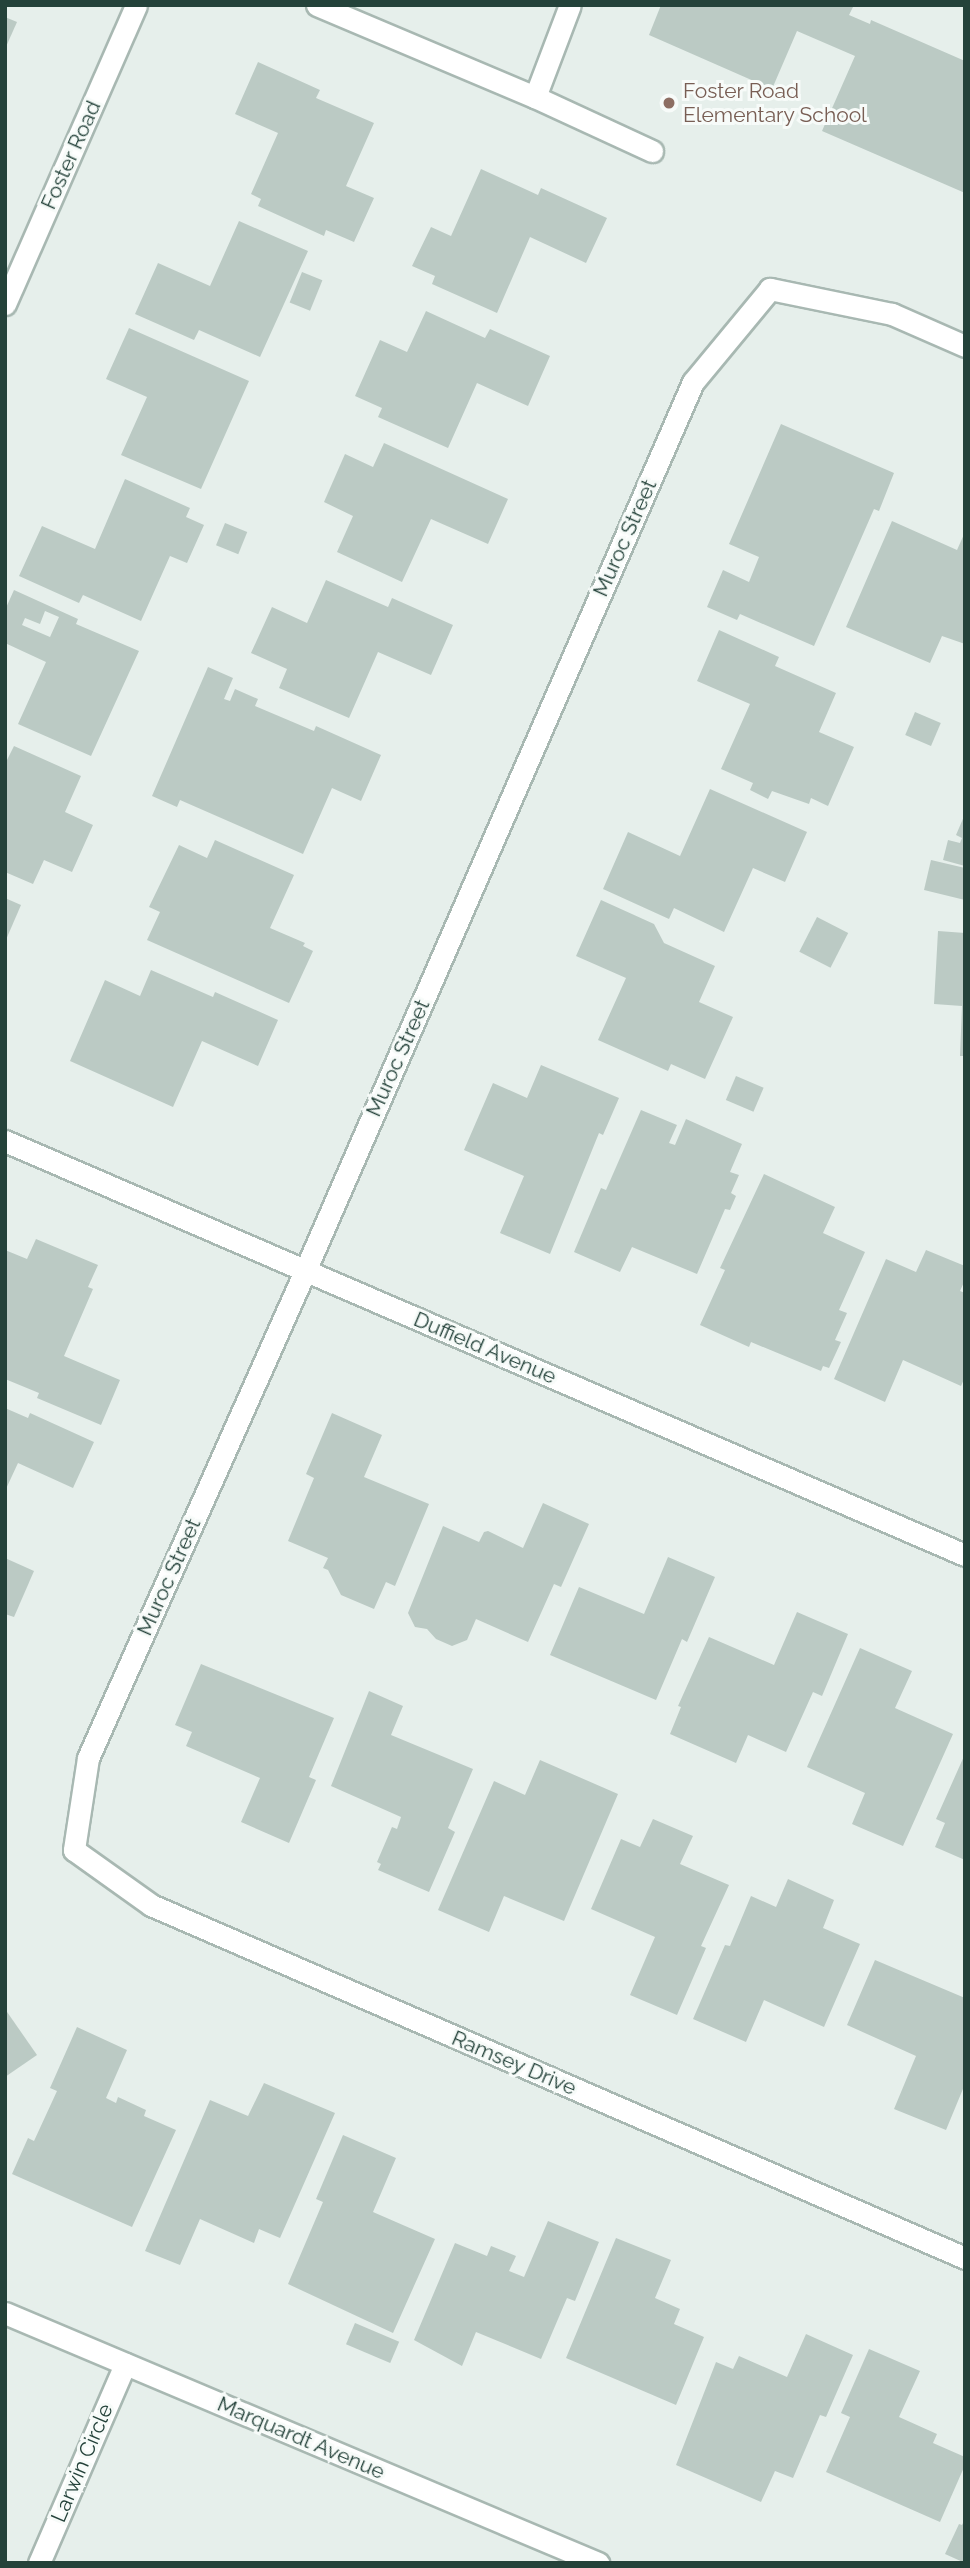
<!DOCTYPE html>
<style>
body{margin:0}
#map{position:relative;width:970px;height:2568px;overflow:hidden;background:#e6efeb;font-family:Raleway,sans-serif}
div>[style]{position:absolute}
.building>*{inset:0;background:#bbcac4;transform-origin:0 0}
.roads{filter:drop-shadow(2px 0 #a8b8b2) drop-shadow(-2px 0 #a8b8b2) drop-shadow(0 2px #a8b8b2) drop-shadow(0 -2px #a8b8b2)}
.lane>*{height:21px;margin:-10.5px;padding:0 10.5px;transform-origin:10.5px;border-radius:10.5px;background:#fff}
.street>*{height:21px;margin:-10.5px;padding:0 10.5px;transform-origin:10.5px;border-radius:10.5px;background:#fff}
.secondary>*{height:21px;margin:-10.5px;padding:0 10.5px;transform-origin:10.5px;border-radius:10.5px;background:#fff}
.dots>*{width:19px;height:19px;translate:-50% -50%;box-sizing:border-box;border:4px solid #f7fbf9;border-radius:50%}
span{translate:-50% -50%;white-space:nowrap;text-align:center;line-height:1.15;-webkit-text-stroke:6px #f7fbf9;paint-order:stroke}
.education-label{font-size:21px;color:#785e54}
.left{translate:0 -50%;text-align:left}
.street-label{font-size:21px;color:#24423a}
.frame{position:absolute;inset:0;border:7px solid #24423a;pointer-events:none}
</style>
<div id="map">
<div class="building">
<i style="clip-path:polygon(661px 5px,854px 5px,849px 15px,870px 24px,871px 20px,965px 61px,965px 193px,822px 131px,855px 56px,797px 31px,772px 89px,649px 35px)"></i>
<i style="clip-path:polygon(5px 17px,17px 22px,5px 49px)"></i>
<i style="clip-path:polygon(258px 62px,320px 90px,316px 98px,374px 123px,346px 186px,374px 198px,354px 242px,326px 230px,324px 236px,258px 206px,261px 199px,251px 194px,278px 133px,235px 114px)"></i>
<i style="clip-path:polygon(481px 169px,538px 195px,541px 188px,607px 218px,586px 263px,530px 237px,497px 313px,432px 284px,435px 276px,412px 266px,431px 227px,451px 236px)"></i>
<i style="clip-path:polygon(239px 221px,308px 251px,260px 357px,199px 330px,194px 340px,135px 314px,158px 263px,210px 286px)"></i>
<i style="left:302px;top:272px;width:22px;height:33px;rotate:22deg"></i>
<i style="clip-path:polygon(426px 311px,485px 338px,490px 329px,550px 356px,528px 406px,477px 383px,448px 448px,378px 417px,382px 408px,355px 396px,380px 340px,407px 352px)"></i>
<i style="clip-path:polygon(129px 328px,249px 381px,201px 489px,121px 455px,147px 397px,106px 379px)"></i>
<i style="clip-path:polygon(781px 424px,894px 473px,879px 511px,874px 509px,814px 646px,740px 614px,737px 620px,707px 607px,723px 570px,749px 582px,759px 557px,729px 544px)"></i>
<i style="clip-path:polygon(384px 443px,508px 499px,488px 544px,431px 519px,402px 582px,337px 552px,353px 516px,324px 502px,345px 454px,373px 467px)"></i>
<i style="clip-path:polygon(125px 479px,190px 508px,186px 517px,204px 525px,187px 563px,170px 556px,141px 621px,83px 595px,79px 603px,19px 576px,42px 526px,95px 549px)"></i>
<i style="clip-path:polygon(892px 521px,957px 550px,965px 532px,965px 644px,942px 636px,930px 663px,846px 627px)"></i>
<i style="left:225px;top:523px;width:24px;height:24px;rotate:22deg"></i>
<i style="clip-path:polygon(326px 580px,388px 607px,392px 598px,453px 625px,431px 675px,378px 652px,349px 718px,279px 688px,287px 669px,251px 653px,272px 607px,307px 623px)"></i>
<i style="clip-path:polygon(evenodd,14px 590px,78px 619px,76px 624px,139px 651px,91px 756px,18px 724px,46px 662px,5px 643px,5px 610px,14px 590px,45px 611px,59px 617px,50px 637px,22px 625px,25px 618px,40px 624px,45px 611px)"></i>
<i style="clip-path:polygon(719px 630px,779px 657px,775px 666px,836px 693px,819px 732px,854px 747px,828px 806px,811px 798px,809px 804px,772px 791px,768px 799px,750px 790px,753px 783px,721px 769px,750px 704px,697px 681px)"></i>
<i style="clip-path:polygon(208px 667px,233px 678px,224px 699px,230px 701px,235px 689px,258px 699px,255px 706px,314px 731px,316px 726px,381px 755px,361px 801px,332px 788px,303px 854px,180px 800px,177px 807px,152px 796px)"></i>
<i style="left:915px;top:712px;width:28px;height:25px;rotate:23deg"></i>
<i style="clip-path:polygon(14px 746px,81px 776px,65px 812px,93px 825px,72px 872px,44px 860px,33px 884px,5px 872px,5px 764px)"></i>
<i style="clip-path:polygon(710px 789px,807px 832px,785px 882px,753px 868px,724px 932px,674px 908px,669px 919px,603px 889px,628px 832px,680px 856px)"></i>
<i style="clip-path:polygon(965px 814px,965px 866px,943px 860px,948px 840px,960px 843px,962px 838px,956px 835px)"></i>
<i style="clip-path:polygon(215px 840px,294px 875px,270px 928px,305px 943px,303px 946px,313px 951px,289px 1003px,147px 940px,160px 912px,149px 907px,179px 845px,207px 858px)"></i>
<i style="clip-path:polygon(931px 860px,965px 868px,965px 900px,924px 890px)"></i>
<i style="clip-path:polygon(5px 898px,21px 905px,5px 942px)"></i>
<i style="clip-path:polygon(601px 900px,654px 924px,664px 943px,715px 966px,699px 1002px,733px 1017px,705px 1079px,671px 1064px,668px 1071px,598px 1040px,626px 978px,576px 956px)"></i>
<i style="left:817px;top:917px;width:35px;height:39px;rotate:27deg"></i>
<i style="clip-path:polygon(938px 931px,965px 933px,965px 1056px,960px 1056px,962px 1006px,934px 1004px)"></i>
<i style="clip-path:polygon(151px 970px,213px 997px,215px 992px,278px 1020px,258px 1066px,202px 1041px,173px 1107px,70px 1061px,105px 980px,140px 996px)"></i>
<i style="clip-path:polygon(541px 1065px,619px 1098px,603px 1135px,599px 1133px,550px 1254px,500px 1233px,524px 1176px,464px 1150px,493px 1083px,527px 1098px)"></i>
<i style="left:736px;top:1076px;width:30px;height:26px;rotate:23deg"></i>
<i style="clip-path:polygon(641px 1110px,677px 1125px,669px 1143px,675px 1145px,686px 1119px,742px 1144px,730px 1172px,739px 1175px,731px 1193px,736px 1196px,730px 1210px,725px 1209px,697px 1274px,632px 1247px,620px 1272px,574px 1252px,601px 1188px,606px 1190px)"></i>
<i style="clip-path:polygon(764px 1174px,835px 1207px,823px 1233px,865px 1252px,839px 1310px,847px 1313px,835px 1340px,841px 1342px,829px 1368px,823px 1366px,821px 1371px,751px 1342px,749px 1347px,700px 1325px,725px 1270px,720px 1268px)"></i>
<i style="clip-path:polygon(36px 1239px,98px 1265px,88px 1287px,93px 1289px,64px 1356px,120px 1380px,101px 1425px,37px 1398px,39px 1393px,5px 1379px,5px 1250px,27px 1259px)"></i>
<i style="clip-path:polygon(926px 1250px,965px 1266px,965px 1280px,960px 1291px,965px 1293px,965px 1377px,961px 1386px,903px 1360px,885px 1402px,834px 1379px,886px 1259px,916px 1272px)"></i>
<i style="clip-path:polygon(5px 1408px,28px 1418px,30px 1413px,94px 1442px,73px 1488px,18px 1463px,5px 1491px)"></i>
<i style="clip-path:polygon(332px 1413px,382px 1435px,364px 1477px,429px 1504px,395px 1586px,386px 1582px,374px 1609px,341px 1595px,328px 1570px,323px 1568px,328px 1558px,288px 1541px,314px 1478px,306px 1474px)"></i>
<i style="clip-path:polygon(543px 1503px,589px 1524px,561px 1587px,554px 1584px,528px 1642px,476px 1619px,467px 1640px,452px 1646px,436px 1639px,427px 1629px,415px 1627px,408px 1613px,443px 1526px,479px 1542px,484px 1532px,488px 1531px,523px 1548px)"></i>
<i style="clip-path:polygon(668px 1557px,715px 1577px,687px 1642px,682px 1639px,656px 1700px,550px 1655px,579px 1587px,644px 1614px)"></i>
<i style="clip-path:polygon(5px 1558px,34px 1571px,14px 1617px,5px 1614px)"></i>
<i style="clip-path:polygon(797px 1612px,848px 1634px,822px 1696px,813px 1692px,786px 1752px,748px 1735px,736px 1763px,670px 1734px,681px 1707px,678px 1706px,709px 1637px,774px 1665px)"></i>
<i style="clip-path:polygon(860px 1648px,912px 1671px,895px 1708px,953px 1734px,903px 1846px,852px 1824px,865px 1793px,807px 1767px)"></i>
<i style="clip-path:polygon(201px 1664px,334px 1718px,309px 1777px,316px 1780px,289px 1843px,241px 1822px,260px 1778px,186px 1746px,192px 1732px,175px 1725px)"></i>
<i style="clip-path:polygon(369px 1691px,403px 1706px,391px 1735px,473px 1769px,448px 1828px,455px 1832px,429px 1892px,378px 1870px,381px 1864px,377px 1862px,392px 1827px,397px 1829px,401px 1817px,331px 1786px)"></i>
<i style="clip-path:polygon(965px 1754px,965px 1860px,935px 1847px,945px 1823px,936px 1819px)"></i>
<i style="clip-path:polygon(540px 1760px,618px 1794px,564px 1921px,504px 1896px,489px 1932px,438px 1910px,494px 1781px,525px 1795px)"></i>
<i style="clip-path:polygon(653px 1819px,693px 1836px,680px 1864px,729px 1885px,701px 1946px,706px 1948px,677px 2015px,630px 1995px,655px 1937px,591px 1909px,621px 1839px,640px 1847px)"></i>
<i style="clip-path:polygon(788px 1879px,834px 1900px,823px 1928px,860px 1944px,824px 2027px,764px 2000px,746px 2042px,693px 2019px,725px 1945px,730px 1946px,751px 1896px,776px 1907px)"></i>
<i style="clip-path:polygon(875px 1960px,965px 1998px,965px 2084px,946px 2130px,894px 2109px,916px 2056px,847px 2025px)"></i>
<i style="clip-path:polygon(5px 2009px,37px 2055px,5px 2077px)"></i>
<i style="clip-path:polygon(77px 2027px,127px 2050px,106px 2098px,116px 2103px,118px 2097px,146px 2110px,144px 2116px,176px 2130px,132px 2227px,12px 2174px,28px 2138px,34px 2141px,57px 2091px,50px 2088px)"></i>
<i style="clip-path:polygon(264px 2083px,335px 2113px,280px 2238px,259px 2229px,254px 2243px,200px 2219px,180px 2265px,145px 2251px,210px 2100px,248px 2116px)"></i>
<i style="clip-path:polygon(343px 2135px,396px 2158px,373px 2212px,435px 2239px,393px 2333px,288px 2284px,323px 2202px,316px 2199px)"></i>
<i style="clip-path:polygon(548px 2221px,599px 2242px,575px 2301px,567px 2298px,541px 2359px,476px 2332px,462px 2366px,414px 2340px,455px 2243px,487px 2256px,491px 2246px,516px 2256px,509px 2271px,524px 2277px)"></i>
<i style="clip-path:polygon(616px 2238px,671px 2260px,655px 2298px,680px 2309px,674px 2324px,704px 2337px,676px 2405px,566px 2358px)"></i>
<i style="left:355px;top:2323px;width:48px;height:23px;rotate:23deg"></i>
<i style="clip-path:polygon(806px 2334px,853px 2355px,826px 2417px,820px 2415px,793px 2478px,775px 2471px,761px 2502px,676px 2465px,716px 2362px,733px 2369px,739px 2356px,787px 2377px)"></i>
<i style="clip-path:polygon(869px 2349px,920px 2371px,899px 2417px,937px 2434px,933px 2443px,965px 2457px,965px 2465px,940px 2522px,826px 2472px,850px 2417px,841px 2413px)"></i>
<i style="clip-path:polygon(965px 2519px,965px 2563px,945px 2554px,959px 2524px,962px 2525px)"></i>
</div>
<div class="roads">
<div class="lane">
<i style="left:317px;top:5px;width:237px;rotate:22.9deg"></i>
<i style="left:535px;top:97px;width:98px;rotate:-69.2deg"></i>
<i style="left:535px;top:97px;width:129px;rotate:24.8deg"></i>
</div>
<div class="street">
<i style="left:965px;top:346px;width:80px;rotate:-156.3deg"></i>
<i style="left:892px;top:314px;width:125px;rotate:-168.4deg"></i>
<i style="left:770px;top:289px;width:121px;rotate:129.6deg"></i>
<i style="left:693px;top:382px;width:970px;rotate:113.58deg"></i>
<i style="left:305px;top:1271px;width:533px;rotate:114.02deg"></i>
<i style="left:88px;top:1758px;width:93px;rotate:98.7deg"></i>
<i style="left:74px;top:1850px;width:95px;rotate:35.5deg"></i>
<i style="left:151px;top:1905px;width:887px;rotate:23.44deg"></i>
<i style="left:5px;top:1141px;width:1045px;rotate:23.33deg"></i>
<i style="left:39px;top:2563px;width:217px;rotate:-66.6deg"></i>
</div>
<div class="secondary">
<i style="left:5px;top:304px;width:326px;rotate:-66.3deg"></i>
<i style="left:5px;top:2313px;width:644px;rotate:22.86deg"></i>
</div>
</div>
<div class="dots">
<i style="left:669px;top:103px;background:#8d6e63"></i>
</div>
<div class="education-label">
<span class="left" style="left:683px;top:103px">Foster Road<br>Elementary School</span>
</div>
<div class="street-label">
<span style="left:71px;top:155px;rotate:-66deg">Foster Road</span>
<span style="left:625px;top:538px;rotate:-66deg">Muroc Street</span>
<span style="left:398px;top:1058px;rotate:-66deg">Muroc Street</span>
<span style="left:485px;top:1348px;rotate:23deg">Duffield Avenue</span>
<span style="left:169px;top:1577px;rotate:-66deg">Muroc Street</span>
<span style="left:514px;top:2063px;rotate:23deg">Ramsey Drive</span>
<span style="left:301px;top:2438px;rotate:23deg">Marquardt Avenue</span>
<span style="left:82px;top:2463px;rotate:-67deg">Larwin Circle</span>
</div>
<div class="frame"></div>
</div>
